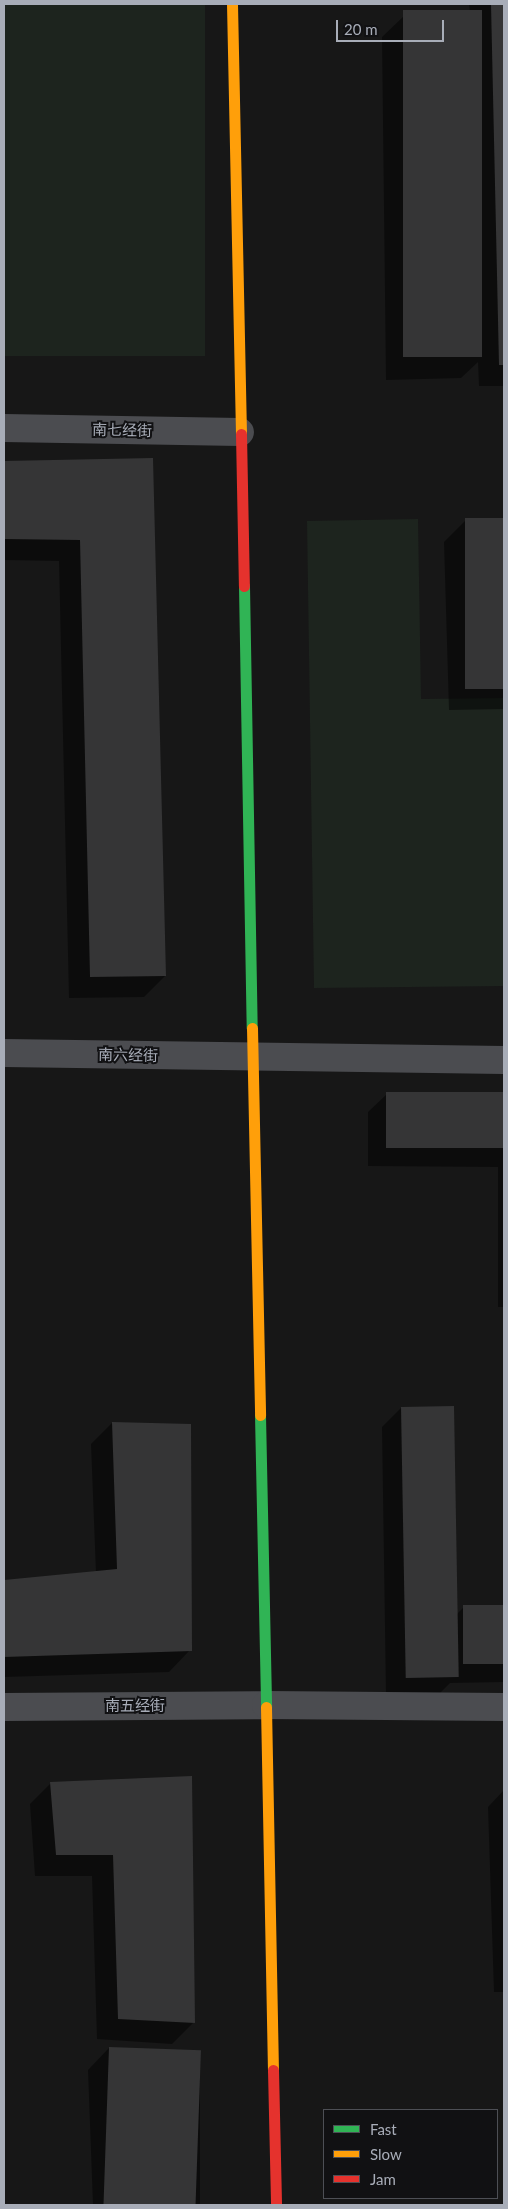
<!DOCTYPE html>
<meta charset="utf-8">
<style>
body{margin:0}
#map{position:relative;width:508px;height:2209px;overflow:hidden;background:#171717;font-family:Lato,"Noto Sans SC",sans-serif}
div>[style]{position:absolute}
.green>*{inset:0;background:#1d241e;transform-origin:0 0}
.shadow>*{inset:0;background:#0007}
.building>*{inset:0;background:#353536;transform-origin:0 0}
.street>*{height:28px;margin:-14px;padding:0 14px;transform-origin:14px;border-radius:14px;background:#4b4c50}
.fast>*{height:11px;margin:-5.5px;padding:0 5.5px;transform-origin:5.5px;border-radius:5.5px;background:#30b455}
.slow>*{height:11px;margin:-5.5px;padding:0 5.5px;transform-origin:5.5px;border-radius:5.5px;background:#ff9f0a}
.jam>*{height:11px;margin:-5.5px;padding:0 5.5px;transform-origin:5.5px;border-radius:5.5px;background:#e5322d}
span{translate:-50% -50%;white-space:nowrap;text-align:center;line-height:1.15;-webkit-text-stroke:4px #111113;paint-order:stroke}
.street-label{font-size:15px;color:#a8adb8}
.frame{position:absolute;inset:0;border:5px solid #a8adb8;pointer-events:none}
.legend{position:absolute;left:323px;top:2109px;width:175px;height:90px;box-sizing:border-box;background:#111113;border:1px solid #4d4f55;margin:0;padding:6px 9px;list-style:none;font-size:15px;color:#a8adb8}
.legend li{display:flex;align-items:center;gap:10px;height:25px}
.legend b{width:25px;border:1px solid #4d4f55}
.scale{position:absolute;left:336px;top:20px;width:108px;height:22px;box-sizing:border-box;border:2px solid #a8adb8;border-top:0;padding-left:6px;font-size:15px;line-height:18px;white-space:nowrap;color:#a8adb8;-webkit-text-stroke:4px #111113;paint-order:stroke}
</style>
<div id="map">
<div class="green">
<i style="left:4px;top:4px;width:201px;height:352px"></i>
<i style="clip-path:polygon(418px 519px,421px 699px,504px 698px,504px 986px,314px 988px,307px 521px)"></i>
</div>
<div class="shadow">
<i style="clip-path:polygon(469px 4px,504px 4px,504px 386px,479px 386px,478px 362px,461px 378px,386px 380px,382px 37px,404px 16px,470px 12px)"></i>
<i style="clip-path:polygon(152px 459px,165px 976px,144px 997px,69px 998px,59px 561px,4px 560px,4px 462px)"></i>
<i style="clip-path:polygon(504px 519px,504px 709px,449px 710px,444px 542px,466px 520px)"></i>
<i style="clip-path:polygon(387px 1094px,504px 1094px,504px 1307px,498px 1307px,498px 1167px,368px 1166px,368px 1112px)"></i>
<i style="clip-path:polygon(401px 1408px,456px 1615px,464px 1607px,504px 1606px,504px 1682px,450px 1683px,438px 1695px,386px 1695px,382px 1427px)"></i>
<i style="clip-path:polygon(112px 1423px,190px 1650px,169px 1672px,4px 1677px,4px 1582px,96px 1573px,91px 1444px)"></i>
<i style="clip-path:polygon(190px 1778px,193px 2023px,172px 2044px,97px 2039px,92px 1876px,35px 1876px,30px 1804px,51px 1783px)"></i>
<i style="clip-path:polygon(504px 1790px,504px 1992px,494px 1992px,488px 1807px)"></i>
<i style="clip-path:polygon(109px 2048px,200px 2051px,200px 2205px,93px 2205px,88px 2070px)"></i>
</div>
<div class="building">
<i style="clip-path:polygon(491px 4px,504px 4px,504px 365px,499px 365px)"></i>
<i style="left:482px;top:10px;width:347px;height:79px;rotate:90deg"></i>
<i style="clip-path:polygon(153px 458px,166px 976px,90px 977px,80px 540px,5px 539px,4px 461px)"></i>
<i style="left:504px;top:518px;width:171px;height:39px;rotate:90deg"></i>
<i style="left:386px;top:1092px;width:118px;height:56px"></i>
<i style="left:454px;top:1406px;width:271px;height:53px;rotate:89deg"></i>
<i style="clip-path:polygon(112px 1422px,191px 1424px,192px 1651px,4px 1657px,4px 1580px,117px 1569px)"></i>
<i style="left:504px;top:1605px;width:59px;height:41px;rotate:90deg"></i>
<i style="clip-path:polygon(192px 1776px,195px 2023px,118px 2019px,113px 1855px,56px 1855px,50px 1782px)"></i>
<i style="left:109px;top:2047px;width:92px;height:158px;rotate:2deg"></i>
</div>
<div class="street">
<i style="left:4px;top:428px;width:236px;rotate:1deg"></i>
<i style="left:4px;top:1053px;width:500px;rotate:0.8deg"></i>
<i style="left:4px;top:1707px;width:262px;rotate:-0.4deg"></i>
<i style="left:266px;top:1705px;width:238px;rotate:0.5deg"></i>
</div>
<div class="fast">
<i style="left:244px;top:586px;width:442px;rotate:89deg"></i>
<i style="left:260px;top:1415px;width:292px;rotate:88.8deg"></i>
</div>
<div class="slow">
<i style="left:232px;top:4px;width:430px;rotate:88.8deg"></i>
<i style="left:252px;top:1028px;width:387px;rotate:88.8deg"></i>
<i style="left:266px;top:1707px;width:363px;rotate:88.9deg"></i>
</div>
<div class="jam">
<i style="left:241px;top:434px;width:152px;rotate:88.9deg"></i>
<i style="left:273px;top:2070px;width:135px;rotate:88.7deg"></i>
</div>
<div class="street-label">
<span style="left:122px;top:430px;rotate:1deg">南七经街</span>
<span style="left:128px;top:1055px;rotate:1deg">南六经街</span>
<span style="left:135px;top:1706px">南五经街</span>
</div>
<div class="frame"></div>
<ul class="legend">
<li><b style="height:6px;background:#30b455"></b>Fast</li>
<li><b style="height:6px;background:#ff9f0a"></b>Slow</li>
<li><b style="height:6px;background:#e5322d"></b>Jam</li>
</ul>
<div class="scale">20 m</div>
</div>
